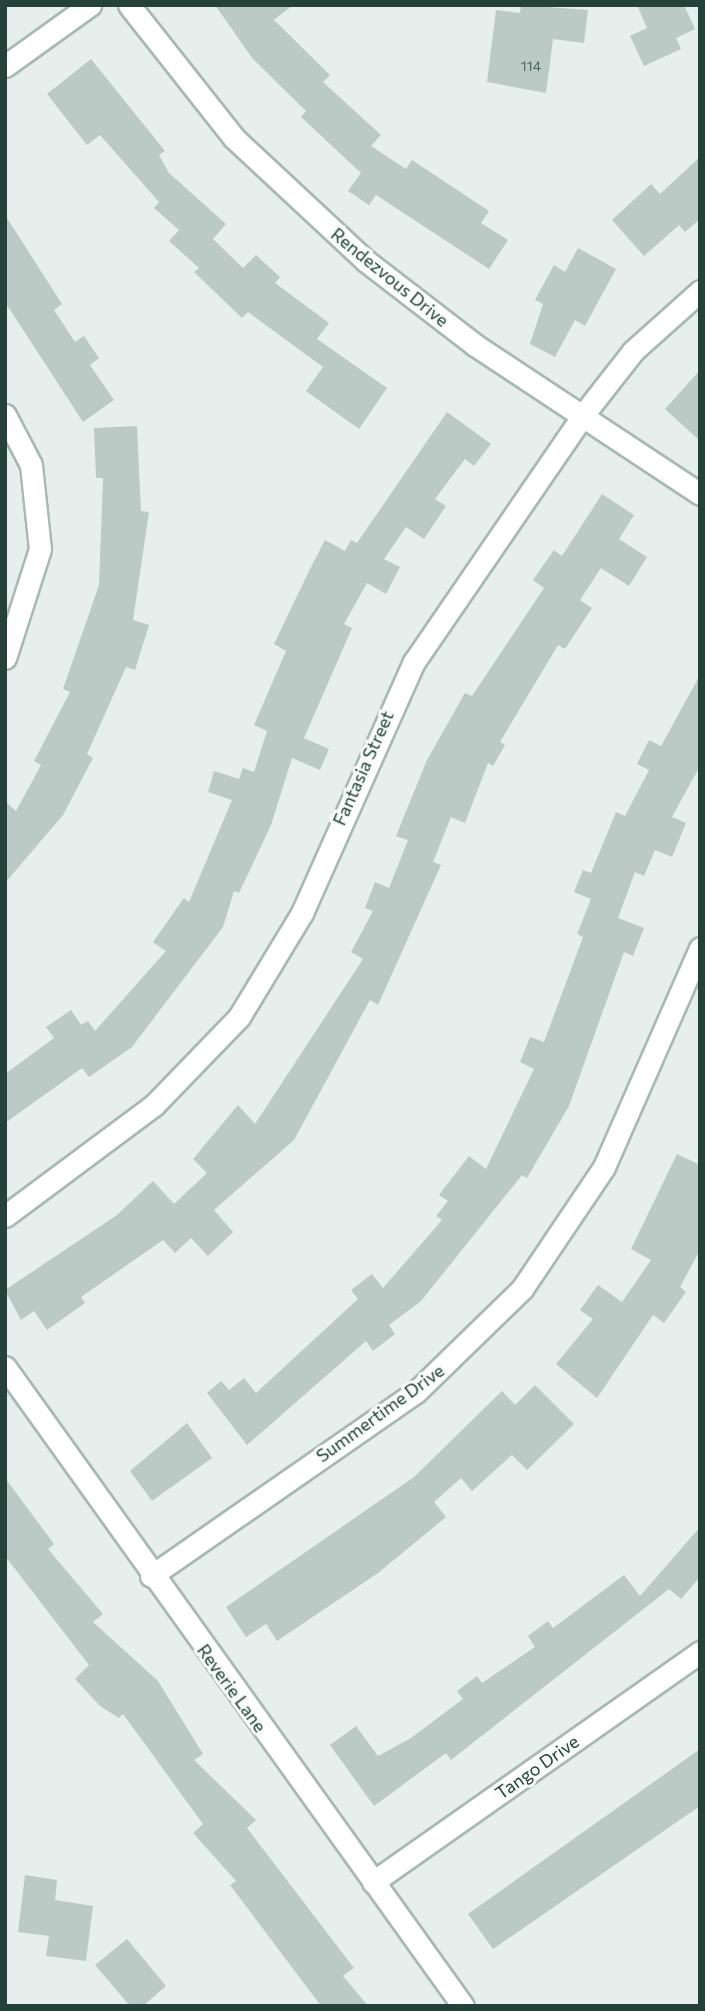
<!DOCTYPE html>
<style>
body{margin:0}
#map{position:relative;width:705px;height:2011px;overflow:hidden;background:#e6efeb;font-family:Commissioner,sans-serif}
div>[style]{position:absolute}
.building>*{inset:0;background:#bbcac4}
.roads{filter:drop-shadow(2px 0 #a8b8b2) drop-shadow(-2px 0 #a8b8b2) drop-shadow(0 2px #a8b8b2) drop-shadow(0 -2px #a8b8b2)}
.street>*{height:21px;margin:-10.5px;padding:0 10.5px;transform-origin:10.5px;border-radius:10.5px;background:#fff}
span{translate:-50% -50%;white-space:nowrap;text-align:center;line-height:1.15;-webkit-text-stroke:6px #f7fbf9;paint-order:stroke}
.number-label{font-size:14px;color:#4a645c}
.number-label span{-webkit-text-stroke-width:0}
.street-label{font-size:18px;color:#24423a}
.frame{position:absolute;inset:0;border:7px solid #24423a;pointer-events:none}
</style>
<div id="map">
<div class="building">
<i style="clip-path:polygon(215px 5px,293px 5px,274px 20px,330px 75px,323px 82px,381px 135px,371px 146px,406px 169px,412px 160px,489px 211px,481px 223px,508px 240px,489px 269px,376px 195px,369px 205px,348px 191px,361px 173px,301px 117px,306px 111px,252px 58px)"></i>
<i style="clip-path:polygon(521px 5px,588px 10px,584px 43px,553px 39px,546px 93px,487px 82px,496px 10px,520px 13px)"></i>
<i style="clip-path:polygon(637px 5px,684px 5px,695px 29px,676px 38px,681px 49px,644px 66px,630px 36px,647px 28px)"></i>
<i style="clip-path:polygon(91px 59px,165px 151px,159px 155px,169px 173px,226px 224px,213px 239px,243px 268px,256px 255px,280px 277px,275px 283px,329px 323px,317px 339px,387px 388px,359px 429px,306px 391px,323px 367px,248px 312px,242px 318px,194px 272px,199px 268px,169px 241px,179px 230px,154px 208px,159px 202px,100px 135px,87px 145px,47px 94px)"></i>
<i style="clip-path:polygon(700px 157px,700px 219px,685px 232px,679px 225px,644px 256px,612px 220px,651px 184px,660px 194px)"></i>
<i style="clip-path:polygon(5px 215px,62px 304px,54px 310px,75px 342px,84px 336px,99px 358px,90px 365px,114px 400px,83px 422px,5px 302px)"></i>
<i style="clip-path:polygon(578px 248px,616px 269px,585px 326px,575px 320px,555px 357px,530px 344px,543px 304px,535px 300px,554px 265px,565px 272px)"></i>
<i style="clip-path:polygon(700px 370px,700px 441px,665px 409px)"></i>
<i style="clip-path:polygon(447px 412px,491px 444px,474px 466px,465px 459px,435px 499px,446px 506px,424px 539px,406px 527px,384px 559px,400px 567px,386px 594px,367px 583px,344px 624px,352px 628px,304px 738px,329px 749px,320px 770px,292px 758px,271px 825px,239px 893px,234px 891px,223px 927px,132px 1047px,89px 1077px,82px 1068px,5px 1123px,5px 1074px,54px 1038px,46px 1027px,71px 1010px,81px 1025px,88px 1021px,95px 1031px,166px 951px,153px 942px,184px 898px,189px 902px,232px 800px,208px 792px,214px 771px,239px 779px,243px 768px,254px 772px,267px 731px,254px 725px,286px 651px,274px 644px,310px 569px,325px 540px,345px 551px,351px 540px,357px 543px)"></i>
<i style="clip-path:polygon(137px 426px,141px 511px,149px 512px,133px 620px,149px 625px,135px 670px,126px 667px,87px 754px,93px 758px,63px 815px,5px 883px,5px 801px,16px 811px,41px 765px,34px 761px,70px 692px,63px 689px,99px 585px,103px 478px,96px 478px,94px 428px)"></i>
<i style="clip-path:polygon(602px 494px,634px 515px,619px 539px,647px 557px,629px 586px,601px 568px,580px 600px,592px 608px,565px 649px,558px 645px,500px 742px,505px 745px,493px 766px,488px 763px,465px 823px,451px 817px,433px 862px,441px 865px,378px 1005px,370px 1000px,294px 1140px,214px 1210px,233px 1232px,208px 1256px,191px 1238px,175px 1253px,163px 1240px,81px 1297px,85px 1303px,47px 1330px,34px 1311px,21px 1320px,5px 1290px,117px 1215px,153px 1181px,174px 1204px,207px 1173px,193px 1159px,238px 1105px,255px 1124px,363px 959px,351px 952px,373px 911px,365px 908px,375px 882px,389px 888px,408px 840px,396px 836px,427px 760px,465px 693px,472px 696px,544px 588px,533px 580px,554px 550px,562px 556px)"></i>
<i style="clip-path:polygon(700px 675px,700px 766px,672px 817px,686px 823px,672px 857px,655px 850px,644px 876px,635px 872px,618px 918px,644px 928px,633px 956px,624px 952px,569px 1106px,527px 1178px,522px 1175px,421px 1301px,389px 1325px,395px 1334px,373px 1351px,366px 1341px,247px 1445px,207px 1393px,221px 1381px,229px 1390px,244px 1378px,256px 1393px,358px 1299px,351px 1290px,372px 1274px,383px 1288px,442px 1220px,436px 1216px,448px 1201px,439px 1195px,469px 1156px,486px 1169px,534px 1069px,520px 1062px,530px 1037px,544px 1042px,583px 937px,577px 934px,591px 899px,574px 892px,583px 870px,591px 873px,616px 812px,625px 816px,649px 770px,637px 764px,649px 740px,661px 746px)"></i>
<i style="clip-path:polygon(677px 1154px,700px 1165px,700px 1250px,680px 1287px,686px 1292px,664px 1323px,653px 1315px,597px 1398px,556px 1364px,593px 1319px,580px 1310px,598px 1285px,622px 1302px,651px 1260px,631px 1249px)"></i>
<i style="clip-path:polygon(535px 1385px,574px 1424px,527px 1470px,512px 1455px,472px 1491px,461px 1478px,434px 1502px,446px 1517px,378px 1573px,277px 1641px,266px 1624px,246px 1637px,226px 1607px,414px 1477px,502px 1391px,515px 1405px)"></i>
<i style="clip-path:polygon(187px 1423px,212px 1458px,152px 1501px,130px 1471px)"></i>
<i style="clip-path:polygon(5px 1478px,54px 1544px,48px 1549px,103px 1614px,93px 1622px,158px 1681px,203px 1754px,194px 1760px,256px 1820px,247px 1828px,354px 1968px,343px 1976px,368px 2006px,321px 2006px,230px 1885px,236px 1881px,193px 1833px,203px 1824px,123px 1714px,119px 1718px,100px 1706px,75px 1679px,89px 1665px,5px 1556px)"></i>
<i style="clip-path:polygon(700px 1527px,700px 1577px,681px 1599px,669px 1589px,451px 1760px,446px 1753px,374px 1806px,330px 1745px,356px 1726px,378px 1756px,411px 1738px,463px 1699px,457px 1691px,477px 1676px,482px 1683px,535px 1647px,528px 1636px,548px 1621px,553px 1628px,624px 1575px,640px 1596px)"></i>
<i style="clip-path:polygon(700px 1749px,700px 1806px,493px 1949px,468px 1914px)"></i>
<i style="clip-path:polygon(25px 1875px,57px 1880px,55px 1900px,93px 1906px,86px 1961px,46px 1956px,49px 1936px,18px 1932px)"></i>
<i style="clip-path:polygon(127px 1939px,166px 1986px,143px 2006px,130px 2006px,95px 1965px)"></i>
</div>
<div class="roads">
<div class="street">
<i style="left:129px;top:5px;width:169px;rotate:51.7deg"></i>
<i style="left:234px;top:138px;width:180px;rotate:43deg"></i>
<i style="left:366px;top:261px;width:138px;rotate:37.6deg"></i>
<i style="left:475px;top:345px;width:270px;rotate:33.5deg"></i>
<i style="left:5px;top:66px;width:105px;rotate:-35.7deg"></i>
<i style="left:5px;top:415px;width:56px;rotate:62.5deg"></i>
<i style="left:31px;top:465px;width:84px;rotate:83.9deg"></i>
<i style="left:40px;top:549px;width:114px;rotate:107.8deg"></i>
<i style="left:5px;top:1216px;width:186px;rotate:-36.7deg"></i>
<i style="left:154px;top:1105px;width:122px;rotate:-46deg"></i>
<i style="left:239px;top:1017px;width:122px;rotate:-58.8deg"></i>
<i style="left:302px;top:913px;width:275px;rotate:-66deg"></i>
<i style="left:414px;top:662px;width:299px;rotate:-55.6deg"></i>
<i style="left:583px;top:415px;width:81px;rotate:-52deg"></i>
<i style="left:633px;top:351px;width:90px;rotate:-41.8deg"></i>
<i style="left:5px;top:1367px;width:786px;rotate:54.37deg"></i>
<i style="left:151px;top:1576px;width:323px;rotate:-34.8deg"></i>
<i style="left:416px;top:1392px;width:148px;rotate:-44.2deg"></i>
<i style="left:522px;top:1289px;width:147px;rotate:-56.1deg"></i>
<i style="left:604px;top:1167px;width:239px;rotate:-66.3deg"></i>
<i style="left:373px;top:1882px;width:400px;rotate:-35.1deg"></i>
</div>
</div>
<div class="number-label">
<span style="left:531px;top:66px">114</span>
</div>
<div class="street-label">
<span style="left:390px;top:277px;rotate:39deg">Rendezvous Drive</span>
<span style="left:363px;top:768px;rotate:-66deg">Fantasia Street</span>
<span style="left:380px;top:1413px;rotate:-36deg">Summertime Drive</span>
<span style="left:232px;top:1688px;rotate:54deg">Reverie Lane</span>
<span style="left:537px;top:1767px;rotate:-35deg">Tango Drive</span>
</div>
<div class="frame"></div>
</div>
